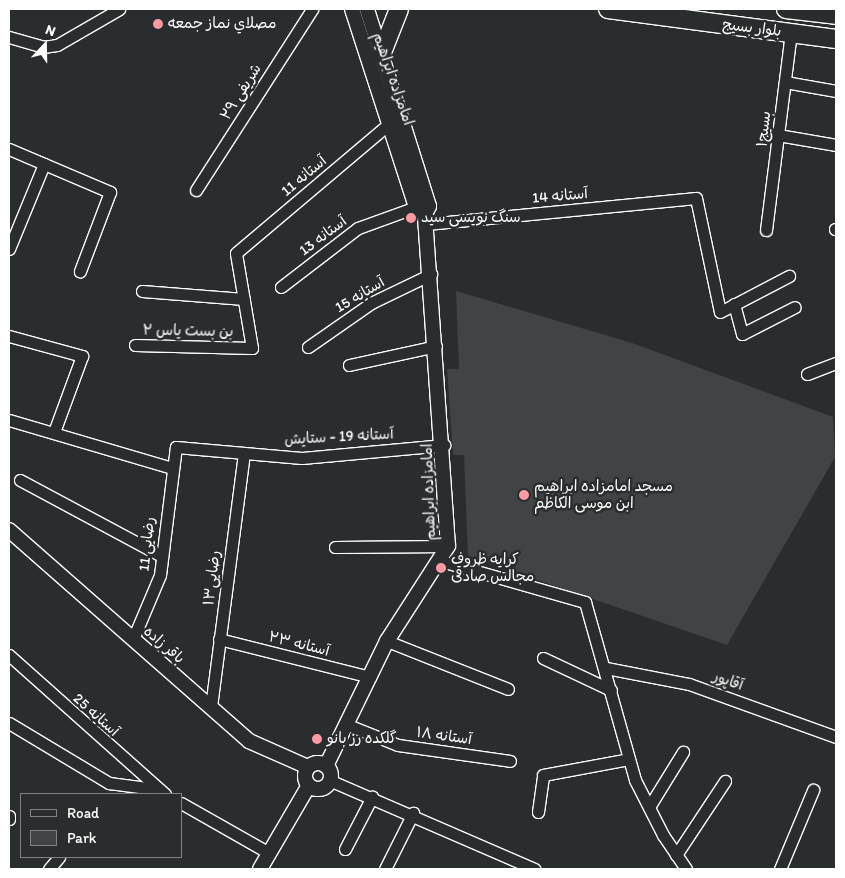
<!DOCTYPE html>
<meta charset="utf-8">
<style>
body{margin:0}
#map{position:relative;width:845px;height:878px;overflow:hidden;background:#2a2d2e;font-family:Itim,"Playpen Sans Arabic",sans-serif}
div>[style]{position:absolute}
.green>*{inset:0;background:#414445}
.roads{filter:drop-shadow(1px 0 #fff) drop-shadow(-1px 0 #fff) drop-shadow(0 1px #fff) drop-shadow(0 -1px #fff)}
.minor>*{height:11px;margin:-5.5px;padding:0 5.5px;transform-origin:5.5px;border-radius:5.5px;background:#2a2d2e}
.tertiary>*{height:14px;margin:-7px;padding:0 7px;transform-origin:7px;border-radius:7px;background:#2a2d2e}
.tertiary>.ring{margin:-7px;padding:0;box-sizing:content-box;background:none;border:14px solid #2a2d2e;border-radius:50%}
.primary>*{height:18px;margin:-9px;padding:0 9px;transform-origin:9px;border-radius:9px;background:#2a2d2e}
.dots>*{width:14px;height:14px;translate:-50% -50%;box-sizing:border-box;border:2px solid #2a2d2e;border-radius:50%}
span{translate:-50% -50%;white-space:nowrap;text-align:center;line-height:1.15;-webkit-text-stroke:5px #2a2d2e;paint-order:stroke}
.poi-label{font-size:15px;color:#fff}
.left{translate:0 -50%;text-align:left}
.street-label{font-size:15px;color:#fff}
.frame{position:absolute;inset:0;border:10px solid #fff;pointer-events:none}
.legend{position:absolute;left:20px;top:793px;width:162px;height:65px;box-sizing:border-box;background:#2a2d2e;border:1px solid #7f8182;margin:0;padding:6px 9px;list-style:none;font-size:15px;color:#fff}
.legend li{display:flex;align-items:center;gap:10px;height:25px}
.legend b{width:25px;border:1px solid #7f8182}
.north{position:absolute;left:20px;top:20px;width:50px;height:50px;-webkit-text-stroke:4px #2a2d2e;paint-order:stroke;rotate:21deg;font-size:14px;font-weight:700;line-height:20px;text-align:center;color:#fff}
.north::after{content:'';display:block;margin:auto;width:18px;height:22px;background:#fff;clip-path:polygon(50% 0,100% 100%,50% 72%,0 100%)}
</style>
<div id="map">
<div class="green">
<i style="clip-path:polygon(456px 291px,632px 343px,833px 417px,835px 457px,727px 645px,468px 556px,464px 455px,453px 455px,447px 369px,459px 369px)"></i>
</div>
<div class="roads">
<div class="minor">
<i style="left:9px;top:37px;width:35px;rotate:16deg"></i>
<i style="left:43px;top:47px;width:14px;rotate:-8deg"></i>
<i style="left:57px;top:45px;width:72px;rotate:-30.1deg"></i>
<i style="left:785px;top:82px;width:52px;rotate:10deg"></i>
<i style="left:778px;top:135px;width:59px;rotate:9.8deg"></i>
<i style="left:9px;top:149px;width:110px;rotate:23.1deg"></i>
<i style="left:110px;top:192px;width:85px;rotate:110.8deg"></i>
<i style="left:196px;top:190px;width:215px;rotate:-57.3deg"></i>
<i style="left:427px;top:224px;width:270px;rotate:-5.5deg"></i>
<i style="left:696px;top:198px;width:116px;rotate:78.1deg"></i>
<i style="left:720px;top:312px;width:78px;rotate:-27.6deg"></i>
<i style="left:835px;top:229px;width:1px"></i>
<i style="left:766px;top:230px;width:200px;rotate:-82.8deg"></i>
<i style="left:9px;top:249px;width:92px;rotate:-67.6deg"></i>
<i style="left:281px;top:287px;width:97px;rotate:-37.5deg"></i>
<i style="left:358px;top:228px;width:62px;rotate:-19.9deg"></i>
<i style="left:142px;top:291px;width:102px;rotate:4.5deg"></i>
<i style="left:734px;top:304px;width:31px;rotate:75deg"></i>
<i style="left:742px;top:334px;width:59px;rotate:-27deg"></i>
<i style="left:9px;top:336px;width:76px;rotate:15.3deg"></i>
<i style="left:82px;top:356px;width:81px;rotate:110.2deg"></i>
<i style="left:135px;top:345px;width:117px;rotate:1.5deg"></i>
<i style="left:252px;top:348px;width:96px;rotate:-99.6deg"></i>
<i style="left:236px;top:253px;width:203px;rotate:-40.2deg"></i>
<i style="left:308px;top:347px;width:77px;rotate:-34.9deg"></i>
<i style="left:371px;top:303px;width:67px;rotate:-25.8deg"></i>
<i style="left:349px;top:365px;width:89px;rotate:-12.3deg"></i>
<i style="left:807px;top:374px;width:31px;rotate:-21deg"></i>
<i style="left:9px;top:420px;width:170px;rotate:16.4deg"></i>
<i style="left:20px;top:480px;width:161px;rotate:28.2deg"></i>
<i style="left:335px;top:547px;width:113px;rotate:-0.5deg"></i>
<i style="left:441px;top:561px;width:150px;rotate:15.9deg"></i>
<i style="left:585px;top:602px;width:185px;rotate:74.3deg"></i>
<i style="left:635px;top:780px;width:62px;rotate:63deg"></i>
<i style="left:663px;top:835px;width:41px;rotate:55.9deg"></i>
<i style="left:133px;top:639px;width:69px;rotate:-67.1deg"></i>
<i style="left:160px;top:575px;width:129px;rotate:-82.9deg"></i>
<i style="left:176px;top:447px;width:126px;rotate:5deg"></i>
<i style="left:302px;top:458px;width:143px;rotate:-5.2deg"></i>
<i style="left:219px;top:639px;width:156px;rotate:14.1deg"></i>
<i style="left:387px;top:641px;width:130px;rotate:21.6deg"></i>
<i style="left:9px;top:655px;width:209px;rotate:41.7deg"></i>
<i style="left:543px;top:658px;width:75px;rotate:25.2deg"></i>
<i style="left:606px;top:668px;width:85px;rotate:10.9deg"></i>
<i style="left:689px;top:684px;width:156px;rotate:19.8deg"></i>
<i style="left:211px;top:707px;width:256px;rotate:-82.6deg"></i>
<i style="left:9px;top:723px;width:117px;rotate:31deg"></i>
<i style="left:109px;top:783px;width:46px;rotate:7.4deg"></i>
<i style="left:348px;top:725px;width:54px;rotate:21.8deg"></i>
<i style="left:398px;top:745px;width:113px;rotate:8.1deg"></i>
<i style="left:329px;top:780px;width:224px;rotate:23.4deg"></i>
<i style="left:181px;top:803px;width:101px;rotate:29.6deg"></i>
<i style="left:649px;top:807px;width:65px;rotate:-58.3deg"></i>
<i style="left:538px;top:812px;width:37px;rotate:-82deg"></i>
<i style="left:543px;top:775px;width:87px;rotate:-10.5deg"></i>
<i style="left:9px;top:816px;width:3px;rotate:90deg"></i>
<i style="left:345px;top:849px;width:59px;rotate:-62.6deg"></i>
<i style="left:676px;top:855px;width:89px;rotate:-56.5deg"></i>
<i style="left:49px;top:869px;width:16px;rotate:-50deg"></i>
<i style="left:385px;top:869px;width:63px;rotate:-63.4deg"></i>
<i style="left:780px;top:869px;width:86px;rotate:-67.3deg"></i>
</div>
<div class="tertiary">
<i style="left:352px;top:9px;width:208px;rotate:72.1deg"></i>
<i style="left:416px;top:207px;width:11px;rotate:38deg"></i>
<i style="left:9px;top:530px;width:320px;rotate:41.3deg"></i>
<i style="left:249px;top:741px;width:64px;rotate:23.8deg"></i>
<i class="ring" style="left:305px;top:763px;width:12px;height:12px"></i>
<i style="left:326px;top:766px;width:139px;rotate:-64deg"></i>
<i style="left:387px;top:641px;width:113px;rotate:-57.3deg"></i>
<i style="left:448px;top:546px;width:333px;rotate:-94deg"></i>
<i style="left:425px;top:214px;width:9px;rotate:-63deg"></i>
<i style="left:429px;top:206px;width:207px;rotate:-107.5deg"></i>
<i style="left:260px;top:869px;width:97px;rotate:-59.7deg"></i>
</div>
<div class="primary">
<i style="left:608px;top:9px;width:230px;rotate:7.5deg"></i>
<i style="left:786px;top:9px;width:50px;rotate:6.8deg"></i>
<i style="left:381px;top:55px;width:49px;rotate:-68.6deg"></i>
</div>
</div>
<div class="dots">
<i style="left:158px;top:24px;background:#ff9aa2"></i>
<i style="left:411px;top:218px;background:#ff9aa2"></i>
<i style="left:524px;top:495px;background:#ff9aa2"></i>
<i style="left:441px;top:568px;background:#ff9aa2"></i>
<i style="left:317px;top:739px;background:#ff9aa2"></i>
</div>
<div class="poi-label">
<span class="left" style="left:168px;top:24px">مصلاي نماز جمعه</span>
<span class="left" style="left:421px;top:218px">سنگ نویسی سید</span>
<span class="left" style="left:534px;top:495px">مسجد امامزاده ابراهیم<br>ابن موسی الکاظم</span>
<span class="left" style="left:451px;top:568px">کرایه ظروف<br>مجالس صادقی</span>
<span class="left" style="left:327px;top:739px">گلکده رز بانو</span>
</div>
<div class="street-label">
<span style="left:752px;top:28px;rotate:7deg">بلوار بسیج</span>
<span style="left:393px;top:79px;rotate:71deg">امامزاده ابراهیم</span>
<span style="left:241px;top:92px;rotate:-58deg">شریفی ۲۹</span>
<span style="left:764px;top:129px;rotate:-83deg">بسیج۱</span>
<span style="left:304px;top:176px;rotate:-40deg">آستانه 11</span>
<span style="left:560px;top:196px;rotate:-5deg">آستانه 14</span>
<span style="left:323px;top:236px;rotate:-37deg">آستانه 13</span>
<span style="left:360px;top:295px;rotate:-31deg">آستانه 15</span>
<span style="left:188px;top:331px;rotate:1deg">بن بست یاس ۲</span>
<span style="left:339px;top:437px;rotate:-3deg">آستانه 19 - ستایش</span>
<span style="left:429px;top:492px;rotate:-92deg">امامزاده ابراهیم</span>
<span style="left:147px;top:544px;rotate:-84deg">رضایی 11</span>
<span style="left:212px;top:578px;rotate:-83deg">رضایی۱۳</span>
<span style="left:299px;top:644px;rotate:14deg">آستانه ۲۳</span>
<span style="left:164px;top:645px;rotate:41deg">باقر زاده</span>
<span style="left:728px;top:681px;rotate:19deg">آقاپور</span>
<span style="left:96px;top:715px;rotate:42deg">آستانه 25</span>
<span style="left:444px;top:736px;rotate:8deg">آستانه ۱۸</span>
</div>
<div class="frame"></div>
<ul class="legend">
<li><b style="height:6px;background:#2a2d2e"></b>Road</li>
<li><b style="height:14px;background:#414445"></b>Park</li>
</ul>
<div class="north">N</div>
</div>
